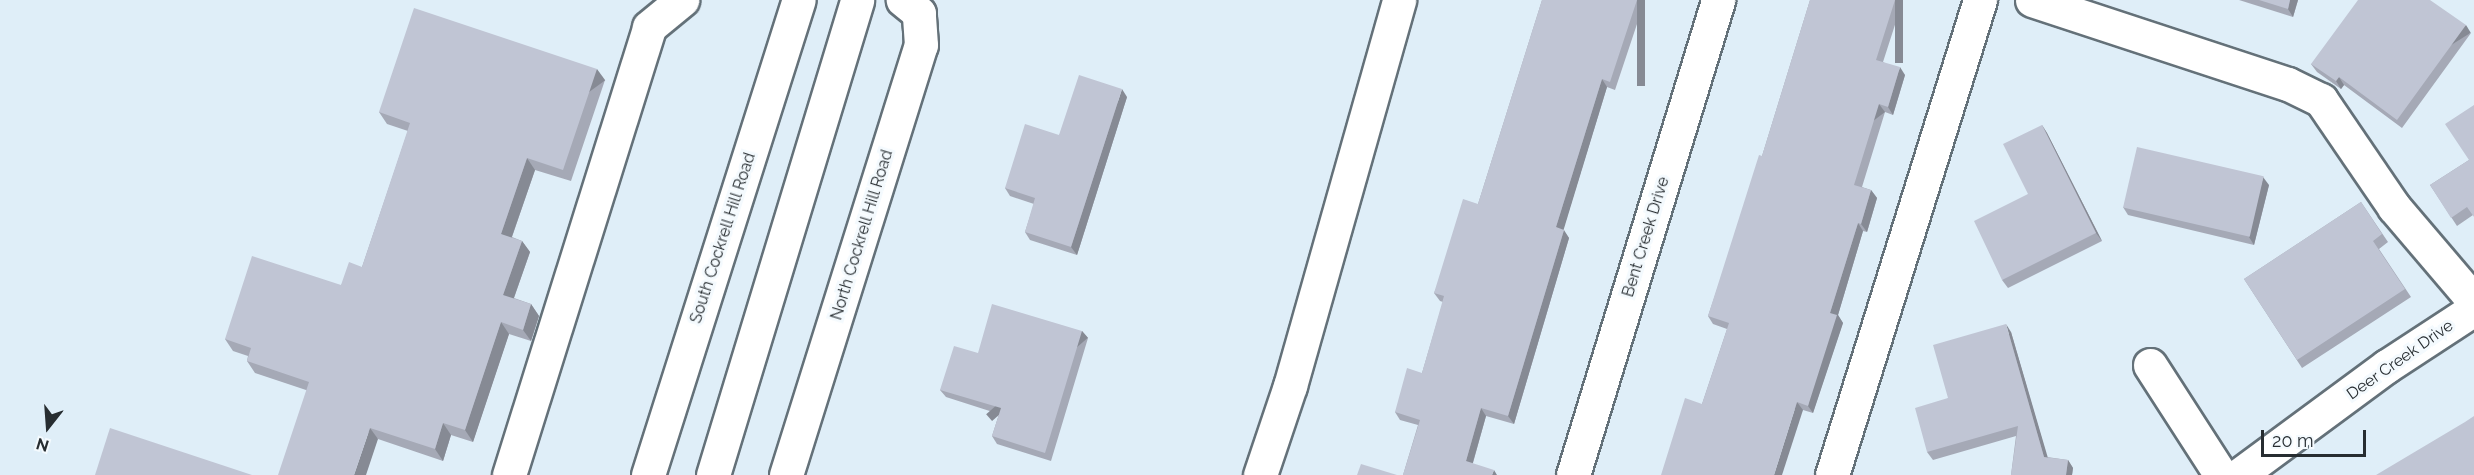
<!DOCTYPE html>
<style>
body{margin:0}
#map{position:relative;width:2474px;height:475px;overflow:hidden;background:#dfeef8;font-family:Raleway,sans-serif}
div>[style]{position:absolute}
.roads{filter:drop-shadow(2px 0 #647179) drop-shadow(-2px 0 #647179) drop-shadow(0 2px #647179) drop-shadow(0 -2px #647179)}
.minor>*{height:33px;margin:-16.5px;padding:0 16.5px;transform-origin:16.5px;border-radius:16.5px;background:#fff}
.major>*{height:33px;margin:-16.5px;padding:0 16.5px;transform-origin:16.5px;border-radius:16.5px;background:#fff}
.wall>*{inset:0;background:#a5a9b6}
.shaded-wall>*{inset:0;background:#868a94;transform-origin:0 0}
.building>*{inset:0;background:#c0c5d4;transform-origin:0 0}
span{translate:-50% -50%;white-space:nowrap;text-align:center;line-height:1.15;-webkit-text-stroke:6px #f4fafe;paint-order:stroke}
.street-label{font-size:16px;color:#272d31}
.north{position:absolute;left:18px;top:397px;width:60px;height:60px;-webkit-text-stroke:4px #f4fafe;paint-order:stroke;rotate:197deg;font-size:16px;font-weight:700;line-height:24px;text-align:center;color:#272d31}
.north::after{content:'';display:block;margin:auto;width:21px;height:27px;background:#272d31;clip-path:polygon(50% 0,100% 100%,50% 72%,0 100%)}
.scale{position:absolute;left:2261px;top:430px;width:105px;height:27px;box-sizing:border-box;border:3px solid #272d31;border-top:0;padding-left:8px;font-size:18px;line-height:21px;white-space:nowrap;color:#272d31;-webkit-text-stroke:4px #f4fafe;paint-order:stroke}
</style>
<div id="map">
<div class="roads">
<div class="minor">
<i style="left:2032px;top:0;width:269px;rotate:18.2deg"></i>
<i style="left:2288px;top:84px;width:37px;rotate:26deg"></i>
<i style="left:2321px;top:100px;width:130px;rotate:55.7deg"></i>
<i style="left:2394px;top:207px;width:123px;rotate:49.6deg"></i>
<i style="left:2150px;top:365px;width:131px;rotate:57.2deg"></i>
<i style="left:509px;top:475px;width:469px;rotate:-72.6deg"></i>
<i style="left:649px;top:27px;width:43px;rotate:-39.3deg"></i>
<i style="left:786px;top:475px;width:451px;rotate:-72.6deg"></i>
<i style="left:921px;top:45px;width:32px;rotate:-94deg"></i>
<i style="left:919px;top:13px;width:21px;rotate:-141deg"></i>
<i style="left:1260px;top:475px;width:94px;rotate:-71.4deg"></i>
<i style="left:1290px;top:386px;width:401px;rotate:-74.2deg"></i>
<i style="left:1573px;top:475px;width:497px;rotate:-73deg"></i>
<i style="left:1832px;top:475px;width:498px;rotate:-72.7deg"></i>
<i style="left:2239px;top:475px;width:184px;rotate:-36.4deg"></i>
<i style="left:2387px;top:366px;width:104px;rotate:-33.2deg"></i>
</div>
<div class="major">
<i style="left:648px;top:475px;width:498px;rotate:-72.4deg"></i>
<i style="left:713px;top:475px;width:496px;rotate:-73.1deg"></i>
</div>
</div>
<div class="wall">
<i style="clip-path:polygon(1542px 0,1645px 0,1615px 90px,1607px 87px,1563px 230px,1569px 238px,1514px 424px,1486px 416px,1473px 463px,1403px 475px,1418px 425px,1400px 420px,1395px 412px,1422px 373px,1443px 302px,1440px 301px,1434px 293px,1478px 204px)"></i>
<i style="clip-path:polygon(1810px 0,1903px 0,1883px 62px,1905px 75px,1893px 115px,1885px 112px,1862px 187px,1871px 190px,1877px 198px,1867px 232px,1863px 231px,1838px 315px,1843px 323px,1813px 413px,1803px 410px,1702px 404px,1727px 329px,1713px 324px,1708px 316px,1762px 156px)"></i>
<i style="clip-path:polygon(2239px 0,2298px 0,2293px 17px)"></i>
<i style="clip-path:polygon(2471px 33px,2402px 128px,2344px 85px,2341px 89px,2317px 72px,2311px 64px)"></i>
<i style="clip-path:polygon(605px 80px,571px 181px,535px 170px,512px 237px,522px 241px,530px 252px,514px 298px,531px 304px,539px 316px,531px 341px,509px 334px,473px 442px,451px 435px,443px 461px,378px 439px,306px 390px,255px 373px,247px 361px,248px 356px,233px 351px,225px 339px,341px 285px,362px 267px,408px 131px,387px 124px,379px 112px)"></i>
<i style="clip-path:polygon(1127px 97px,1077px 255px,1030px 240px,1025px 232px,1034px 204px,1010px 196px,1005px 188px,1059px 135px)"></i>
<i style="clip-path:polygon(2474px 105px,2473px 215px,2457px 226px,2430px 185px,2469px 160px)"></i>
<i style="clip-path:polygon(2042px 125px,2047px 133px,2102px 241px,2008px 288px,2002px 280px,2028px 194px)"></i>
<i style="clip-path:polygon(2269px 185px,2254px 245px,2128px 215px,2123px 207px)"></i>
<i style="clip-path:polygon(2361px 202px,2388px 242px,2379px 249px,2411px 297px,2302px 368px,2244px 279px)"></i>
<i style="clip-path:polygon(1082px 331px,1088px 338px,1051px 461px,997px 444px,992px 436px,999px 414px,946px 397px,940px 390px,978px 353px)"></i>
<i style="clip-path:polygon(2011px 332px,2047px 457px,2068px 460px,2073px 468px,2072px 475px,2011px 475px,2016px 436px,1933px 460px,1927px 452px,1948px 398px)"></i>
</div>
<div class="shaded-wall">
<i style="left:1637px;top:0;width:8px;height:86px"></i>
<i style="left:1895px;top:0;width:8px;height:63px"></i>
<i style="clip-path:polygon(2290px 0,2298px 0,2293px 17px,2288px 9px)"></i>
<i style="left:2466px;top:25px;width:9px;height:117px;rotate:58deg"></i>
<i style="clip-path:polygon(1900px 67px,1905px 75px,1893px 115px,1888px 107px)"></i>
<i style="left:597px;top:69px;width:14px;height:107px;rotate:54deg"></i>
<i style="clip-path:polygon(2339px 77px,2344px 85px,2341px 89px,2336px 81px)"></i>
<i style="clip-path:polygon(1602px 79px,1607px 87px,1562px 235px,1556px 227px)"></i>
<i style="clip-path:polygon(1122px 89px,1127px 97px,1077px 255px,1071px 247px)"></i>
<i style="left:1879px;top:104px;width:10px;height:85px;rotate:53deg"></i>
<i style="clip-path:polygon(2042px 125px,2047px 133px,2102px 241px,2096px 233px)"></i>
<i style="clip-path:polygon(527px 158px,535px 170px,509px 245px,501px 234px)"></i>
<i style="clip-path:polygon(2263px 177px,2269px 185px,2254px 245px,2249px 237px)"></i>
<i style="clip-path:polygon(1871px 190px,1877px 198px,1867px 232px,1861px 224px)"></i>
<i style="clip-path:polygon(1858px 223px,1863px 231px,1838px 315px,1843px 323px,1813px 413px,1808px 406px,1830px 313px)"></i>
<i style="clip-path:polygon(1564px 230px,1569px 238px,1514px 424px,1508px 416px)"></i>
<i style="clip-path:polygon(522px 241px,530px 252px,511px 306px,503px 295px)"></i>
<i style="clip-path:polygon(531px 304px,539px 316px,531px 341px,523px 330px)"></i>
<i style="clip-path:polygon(501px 322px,509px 334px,473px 442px,465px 430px)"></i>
<i style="clip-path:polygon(2006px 324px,2011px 332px,2050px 465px,2044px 457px)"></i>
<i style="left:1082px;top:331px;width:9px;height:127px;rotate:49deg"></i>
<i style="clip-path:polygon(1797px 402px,1803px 410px,1782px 475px,1774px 475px)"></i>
<i style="clip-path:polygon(1481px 408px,1486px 416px,1471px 469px,1466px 461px)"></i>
<i style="clip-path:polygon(443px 423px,451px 435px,443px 461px,435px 449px)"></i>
<i style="clip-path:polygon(370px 428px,378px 439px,366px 475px,354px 475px)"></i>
<i style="clip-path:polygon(2068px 460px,2073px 468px,2072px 475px,2066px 475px)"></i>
<i style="clip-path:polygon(1494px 470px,1497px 475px,1492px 475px)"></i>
</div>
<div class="building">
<i style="clip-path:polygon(1542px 0,1637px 0,1610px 82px,1602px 79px,1556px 227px,1564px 230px,1508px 416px,1481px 408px,1466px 461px,1494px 470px,1492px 475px,1403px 475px,1420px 420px,1395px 412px,1407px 368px,1422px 373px,1444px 296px,1434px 293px,1463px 199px,1478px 204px)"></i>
<i style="clip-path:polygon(1810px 0,1895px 0,1876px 60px,1900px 67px,1888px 107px,1879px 104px,1854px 185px,1871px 190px,1861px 224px,1858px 223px,1830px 313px,1837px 315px,1808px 406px,1797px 402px,1774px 475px,1661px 475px,1685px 398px,1702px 404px,1729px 323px,1708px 316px,1759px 155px,1762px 156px)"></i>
<i style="clip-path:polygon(2259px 0,2290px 0,2288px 9px)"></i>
<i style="clip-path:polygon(2358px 0,2430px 0,2466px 25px,2397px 120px,2339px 77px,2336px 81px,2311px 64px)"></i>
<i style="clip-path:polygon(414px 8px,597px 69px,563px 170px,527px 158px,501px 234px,522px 241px,503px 295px,531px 304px,523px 330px,501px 322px,465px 430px,443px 423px,435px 449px,370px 428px,354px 475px,278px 475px,309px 382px,247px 361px,251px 348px,225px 339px,252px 256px,341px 285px,349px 262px,362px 267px,410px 123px,379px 112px)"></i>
<i style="clip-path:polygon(1079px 75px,1122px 89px,1071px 247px,1025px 232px,1035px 198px,1005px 188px,1025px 124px,1059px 135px)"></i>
<i style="clip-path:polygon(2474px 105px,2474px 217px,2467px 207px,2451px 218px,2430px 185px,2469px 160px,2445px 124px)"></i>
<i style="clip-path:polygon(2042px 125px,2096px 233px,2002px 280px,1974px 221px,2028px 194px,2003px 144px)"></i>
<i style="left:2137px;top:147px;width:130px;height:62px;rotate:13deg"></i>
<i style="clip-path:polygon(2361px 202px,2382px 234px,2373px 241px,2405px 289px,2297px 360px,2244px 279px)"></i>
<i style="clip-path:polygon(992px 304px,1082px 331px,1045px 453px,992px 436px,1001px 408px,940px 390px,954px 346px,978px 353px)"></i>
<i style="clip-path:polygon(2006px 324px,2044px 457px,2068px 460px,2066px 475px,2011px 475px,2018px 426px,1927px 452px,1915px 408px,1948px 398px,1933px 345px)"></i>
<i style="clip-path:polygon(2474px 416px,2474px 475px,2376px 475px,2465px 422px)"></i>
<i style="clip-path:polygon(110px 428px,252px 475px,95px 475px)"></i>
<i style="clip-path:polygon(1361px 464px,1397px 475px,1357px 475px)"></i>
</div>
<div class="street-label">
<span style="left:862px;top:235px;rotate:-73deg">North Cockrell Hill Road</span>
<span style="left:1646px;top:237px;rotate:-73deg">Bent Creek Drive</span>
<span style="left:723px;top:238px;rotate:-72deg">South Cockrell Hill Road</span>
<span style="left:2400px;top:360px;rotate:-35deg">Deer Creek Drive</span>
</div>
<div class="north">N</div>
<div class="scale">20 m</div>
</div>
